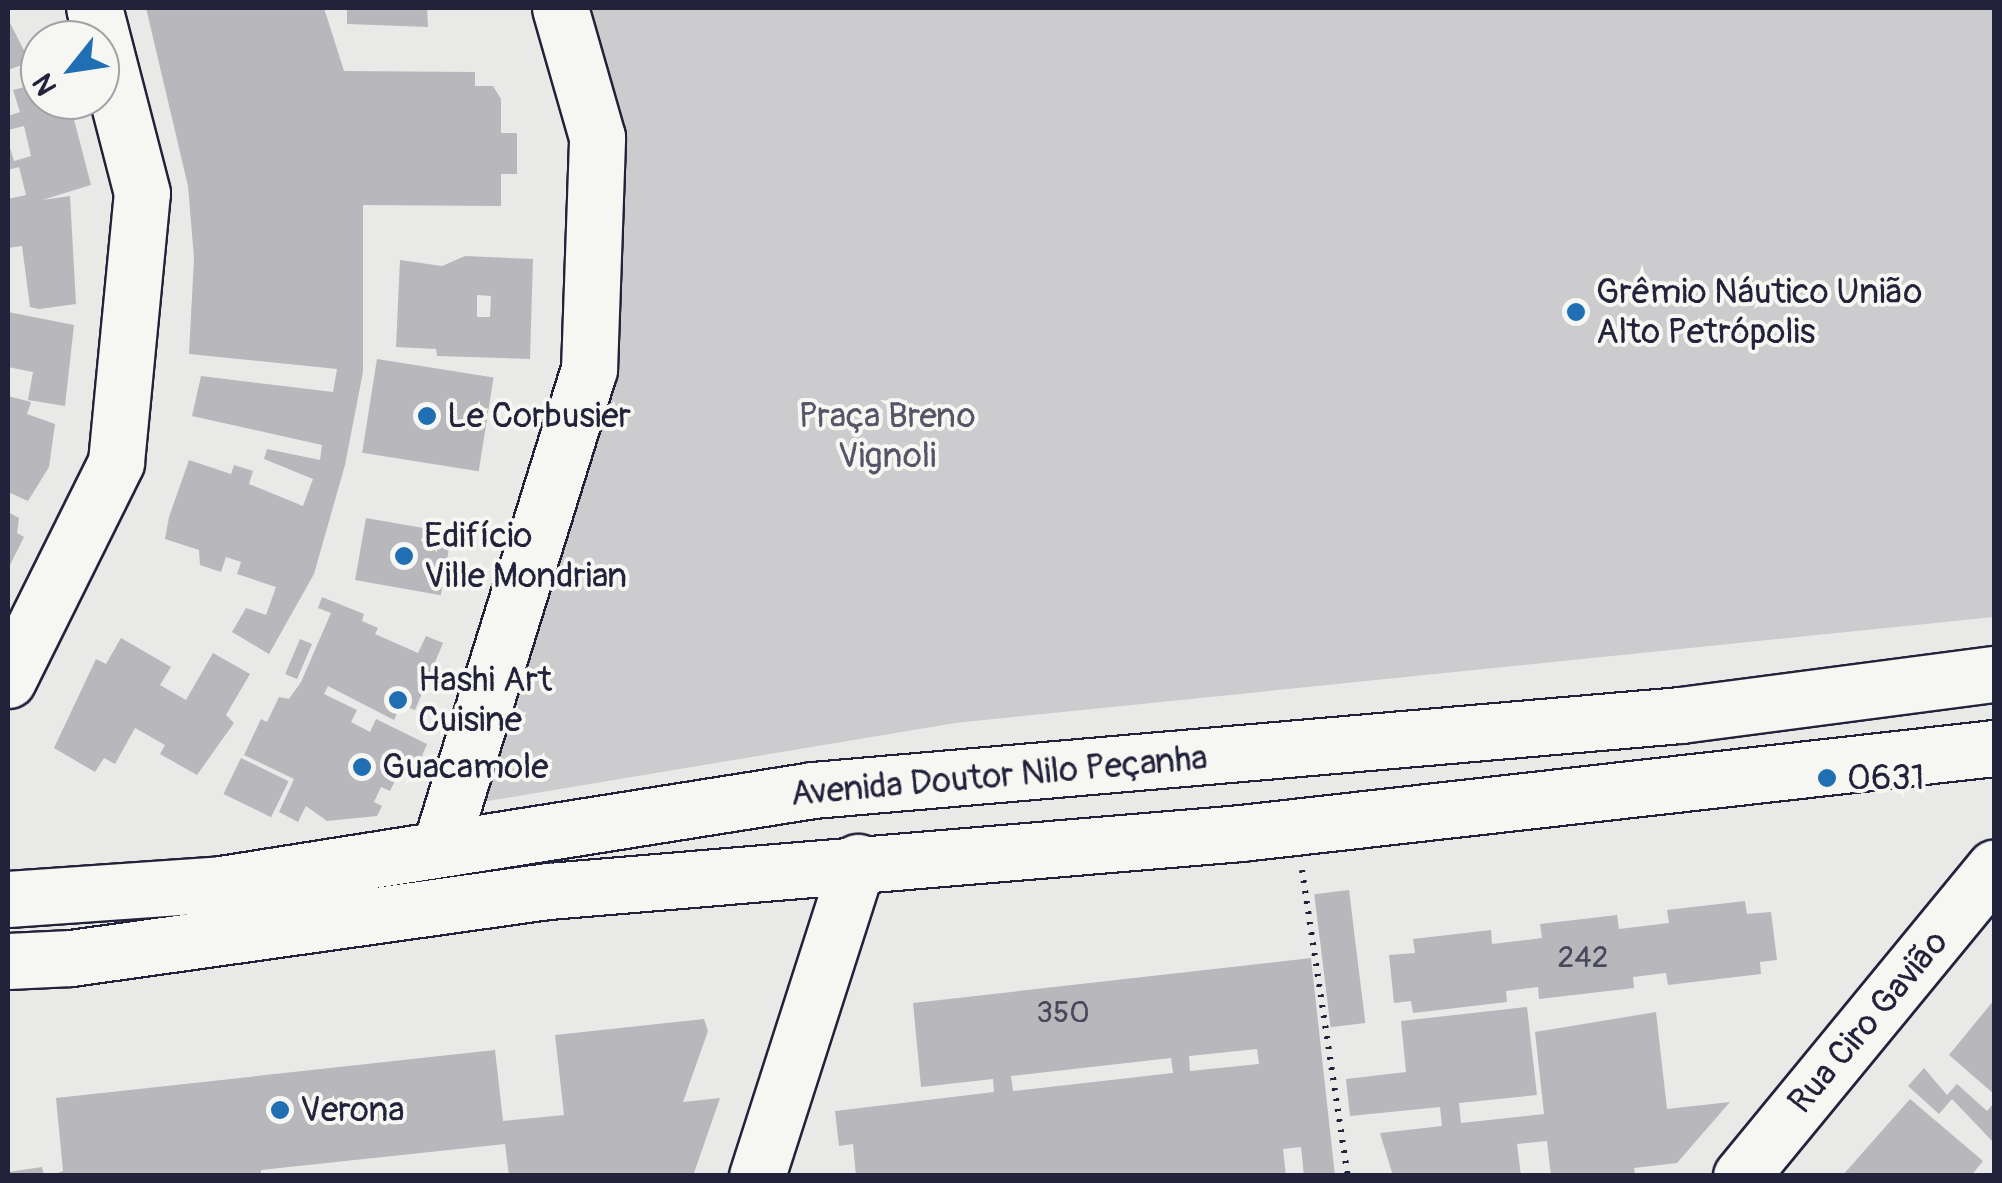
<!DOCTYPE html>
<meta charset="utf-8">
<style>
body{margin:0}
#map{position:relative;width:2002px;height:1183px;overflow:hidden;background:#e9e9e7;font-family:Pangolin,sans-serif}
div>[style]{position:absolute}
.green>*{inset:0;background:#ccccce}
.building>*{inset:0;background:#b8b8bc;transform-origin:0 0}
.path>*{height:6px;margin-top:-3px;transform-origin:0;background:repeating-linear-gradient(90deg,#22223b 0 2.5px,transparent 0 10.5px)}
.roads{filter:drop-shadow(2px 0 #22223b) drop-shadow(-2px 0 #22223b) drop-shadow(0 2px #22223b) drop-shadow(0 -2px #22223b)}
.minor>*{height:55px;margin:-27.5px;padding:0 27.5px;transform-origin:27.5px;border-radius:27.5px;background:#f6f6f2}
.major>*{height:55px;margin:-27.5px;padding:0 27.5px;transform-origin:27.5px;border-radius:27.5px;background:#f6f6f2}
.dots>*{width:28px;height:28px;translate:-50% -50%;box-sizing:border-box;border:5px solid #f6f6f2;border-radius:50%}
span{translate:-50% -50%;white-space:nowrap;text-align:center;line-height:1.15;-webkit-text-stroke:8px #f6f6f2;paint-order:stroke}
.number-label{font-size:30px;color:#48485b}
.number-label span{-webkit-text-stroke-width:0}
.poi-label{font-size:35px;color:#22223b}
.left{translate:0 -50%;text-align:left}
.park-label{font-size:35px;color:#555567}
.street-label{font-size:35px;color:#22223b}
.frame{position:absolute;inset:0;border:10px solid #22223b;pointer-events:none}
.north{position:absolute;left:20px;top:20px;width:100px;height:100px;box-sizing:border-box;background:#f6f6f2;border:2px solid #a1a1a9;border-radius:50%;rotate:240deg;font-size:28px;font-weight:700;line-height:40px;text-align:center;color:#22223b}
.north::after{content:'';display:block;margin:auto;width:35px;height:45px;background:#1f6fb2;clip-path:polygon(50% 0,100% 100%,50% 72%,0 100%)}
</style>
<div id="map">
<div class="green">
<i style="clip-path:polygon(587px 8px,1994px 8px,1994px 617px,955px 723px,464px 805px,609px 338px)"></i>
</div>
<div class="building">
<i style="clip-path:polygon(146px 8px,324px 8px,344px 71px,475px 72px,475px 86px,493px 86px,501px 99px,501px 133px,517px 133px,517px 174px,501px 174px,501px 206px,363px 205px,363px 372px,345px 465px,314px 574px,269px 654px,232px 632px,246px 608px,266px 615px,276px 587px,237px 574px,241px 562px,226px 557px,221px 572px,200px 565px,199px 550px,165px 539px,169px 517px,189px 460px,231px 474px,234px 465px,253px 471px,249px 484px,303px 506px,313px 479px,264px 459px,267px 449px,320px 460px,322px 445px,192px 416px,201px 376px,333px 392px,337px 369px,189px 354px,194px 258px,188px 186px)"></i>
<i style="clip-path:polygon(347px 8px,427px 8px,428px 27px,347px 24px)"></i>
<i style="clip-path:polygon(8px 19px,30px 62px,8px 70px)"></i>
<i style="clip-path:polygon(40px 83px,40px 100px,69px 100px,91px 185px,42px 200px,70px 196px,76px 304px,39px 309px,30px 307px,22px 246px,8px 248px,8px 199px,26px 195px,19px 167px,8px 170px,8px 141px,14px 161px,31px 156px,24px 126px,8px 130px,8px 116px,20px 112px,13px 90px)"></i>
<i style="clip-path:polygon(evenodd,465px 256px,533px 259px,530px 359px,437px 356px,436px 349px,396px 347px,400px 260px,442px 266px,465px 256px,477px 295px,491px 296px,490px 317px,477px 317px,477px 295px)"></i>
<i style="clip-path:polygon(8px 312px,74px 325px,65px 406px,28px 400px,33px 372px,8px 367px)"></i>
<i style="left:377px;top:359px;width:118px;height:95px;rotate:9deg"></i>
<i style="clip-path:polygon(8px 396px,31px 402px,27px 414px,55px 424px,49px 467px,28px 501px,8px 492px)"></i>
<i style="clip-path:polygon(8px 512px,19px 518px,17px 533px,24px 537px,8px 569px)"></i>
<i style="left:366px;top:518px;width:87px;height:63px;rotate:10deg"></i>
<i style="clip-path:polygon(322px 597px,364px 614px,362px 621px,378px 628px,375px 634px,418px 653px,426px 636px,443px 643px,415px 710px,401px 705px,394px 720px,328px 686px,324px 694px,357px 710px,351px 722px,370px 732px,376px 719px,427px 744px,420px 761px,408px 755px,390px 791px,381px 787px,374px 802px,382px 806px,377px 816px,327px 821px,306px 806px,298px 822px,279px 812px,294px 779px,244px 755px,261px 719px,267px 722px,279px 697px,289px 699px,301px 682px,331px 613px,318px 608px)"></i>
<i style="clip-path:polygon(121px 638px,171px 667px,160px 685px,186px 700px,213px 653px,250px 674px,226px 715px,234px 723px,197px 775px,160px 754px,165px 745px,135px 728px,115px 764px,104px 758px,95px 772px,54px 748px,96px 659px,106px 664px)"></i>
<i style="left:300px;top:639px;width:13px;height:38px;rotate:23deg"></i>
<i style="left:241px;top:758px;width:53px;height:40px;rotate:26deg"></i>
<i style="left:1349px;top:890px;width:134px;height:35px;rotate:83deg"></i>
<i style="clip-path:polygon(1745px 901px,1747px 914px,1771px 912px,1777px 960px,1760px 962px,1761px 974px,1668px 985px,1666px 973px,1633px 977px,1634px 988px,1539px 999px,1538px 987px,1506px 991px,1507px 1002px,1413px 1013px,1411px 1001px,1394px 1003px,1389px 955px,1415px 953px,1413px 939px,1491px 930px,1492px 944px,1542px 938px,1540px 924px,1617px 915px,1619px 929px,1669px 923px,1667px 910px)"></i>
<i style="clip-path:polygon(evenodd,1311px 958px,1335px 1176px,1304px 1176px,1301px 1147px,1283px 1149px,1286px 1176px,856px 1176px,853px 1144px,839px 1146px,835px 1111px,994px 1092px,993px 1079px,921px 1087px,913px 1003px,1311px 958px,1257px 1049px,1259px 1064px,1190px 1071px,1189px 1056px,1257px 1049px,1311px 958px,1171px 1058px,1173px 1073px,1013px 1091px,1011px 1076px,1171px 1058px)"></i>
<i style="clip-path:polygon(1994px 1000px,1994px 1094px,1949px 1055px)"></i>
<i style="clip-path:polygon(1527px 1007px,1537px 1095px,1459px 1103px,1461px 1123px,1544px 1114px,1535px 1032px,1656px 1012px,1667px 1109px,1730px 1102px,1677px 1163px,1634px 1168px,1635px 1176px,1551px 1176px,1547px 1141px,1517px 1144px,1521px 1176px,1393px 1176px,1380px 1133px,1442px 1126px,1440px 1107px,1350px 1116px,1346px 1079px,1406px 1072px,1401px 1021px)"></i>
<i style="clip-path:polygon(704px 1019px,708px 1031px,683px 1102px,720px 1098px,693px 1176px,509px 1176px,505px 1144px,261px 1170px,261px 1176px,50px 1176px,63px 1171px,56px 1098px,495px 1050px,503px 1121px,564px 1115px,555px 1035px)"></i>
<i style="clip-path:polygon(1924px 1068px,1947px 1095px,1957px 1084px,1987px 1111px,1994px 1103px,1994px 1143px,1952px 1099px,1939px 1114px,1908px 1086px)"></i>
<i style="clip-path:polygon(1910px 1099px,1983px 1161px,1971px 1176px,1842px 1176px)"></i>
<i style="clip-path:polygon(42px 1167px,44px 1176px,8px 1176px,8px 1172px)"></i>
</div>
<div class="path">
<i style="left:1302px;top:870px;width:309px;rotate:81.5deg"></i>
</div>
<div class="roads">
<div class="minor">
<i style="left:8px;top:680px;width:243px;rotate:-63.6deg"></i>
<i style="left:116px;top:462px;width:270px;rotate:-84.5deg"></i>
<i style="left:142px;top:193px;width:191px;rotate:-104.5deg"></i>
<i style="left:441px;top:844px;width:497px;rotate:-72.7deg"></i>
<i style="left:589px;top:370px;width:233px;rotate:-88deg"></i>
<i style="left:597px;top:137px;width:134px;rotate:-106deg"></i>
<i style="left:757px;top:1176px;width:330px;rotate:-72.2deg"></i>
<i style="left:1741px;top:1176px;width:399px;rotate:-50.6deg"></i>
</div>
<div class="major">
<i style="left:8px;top:899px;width:214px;rotate:-4deg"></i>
<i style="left:221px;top:884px;width:599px;rotate:-9.02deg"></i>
<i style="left:813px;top:790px;width:871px;rotate:-4.94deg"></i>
<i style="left:1681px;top:715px;width:316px;rotate:-7.5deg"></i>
<i style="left:8px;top:961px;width:63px;rotate:-2.7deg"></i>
<i style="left:71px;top:958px;width:483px;rotate:-8deg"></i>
<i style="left:549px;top:891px;width:694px;rotate:-4.79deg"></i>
<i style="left:1241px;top:833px;width:758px;rotate:-6.44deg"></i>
</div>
</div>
<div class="dots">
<i style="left:1576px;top:312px;background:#1f6fb2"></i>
<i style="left:427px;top:416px;background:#1f6fb2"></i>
<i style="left:404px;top:556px;background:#1f6fb2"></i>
<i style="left:398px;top:700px;background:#1f6fb2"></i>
<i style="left:362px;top:767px;background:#1f6fb2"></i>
<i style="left:1827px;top:778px;background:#1f6fb2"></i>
<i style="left:280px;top:1110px;background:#1f6fb2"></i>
</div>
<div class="number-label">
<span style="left:1583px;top:958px">242</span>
<span style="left:1063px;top:1013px">350</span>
</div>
<div class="poi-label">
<span class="left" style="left:1596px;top:312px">Grêmio Náutico União<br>Alto Petrópolis</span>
<span class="left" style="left:447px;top:416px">Le Corbusier</span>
<span class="left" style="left:424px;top:556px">Edifício<br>Ville Mondrian</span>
<span class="left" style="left:418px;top:700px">Hashi Art<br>Cuisine</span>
<span class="left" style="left:382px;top:767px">Guacamole</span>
<span class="left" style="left:1847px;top:778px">0631</span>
<span class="left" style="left:300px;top:1110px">Verona</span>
</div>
<div class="park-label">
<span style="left:887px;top:436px">Praça Breno<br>Vignoli</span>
</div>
<div class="street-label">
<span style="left:999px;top:776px;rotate:-5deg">Avenida Doutor Nilo Peçanha</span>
<span style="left:1868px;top:1022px;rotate:-50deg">Rua Ciro Gavião</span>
</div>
<div class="frame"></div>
<div class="north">N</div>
</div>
